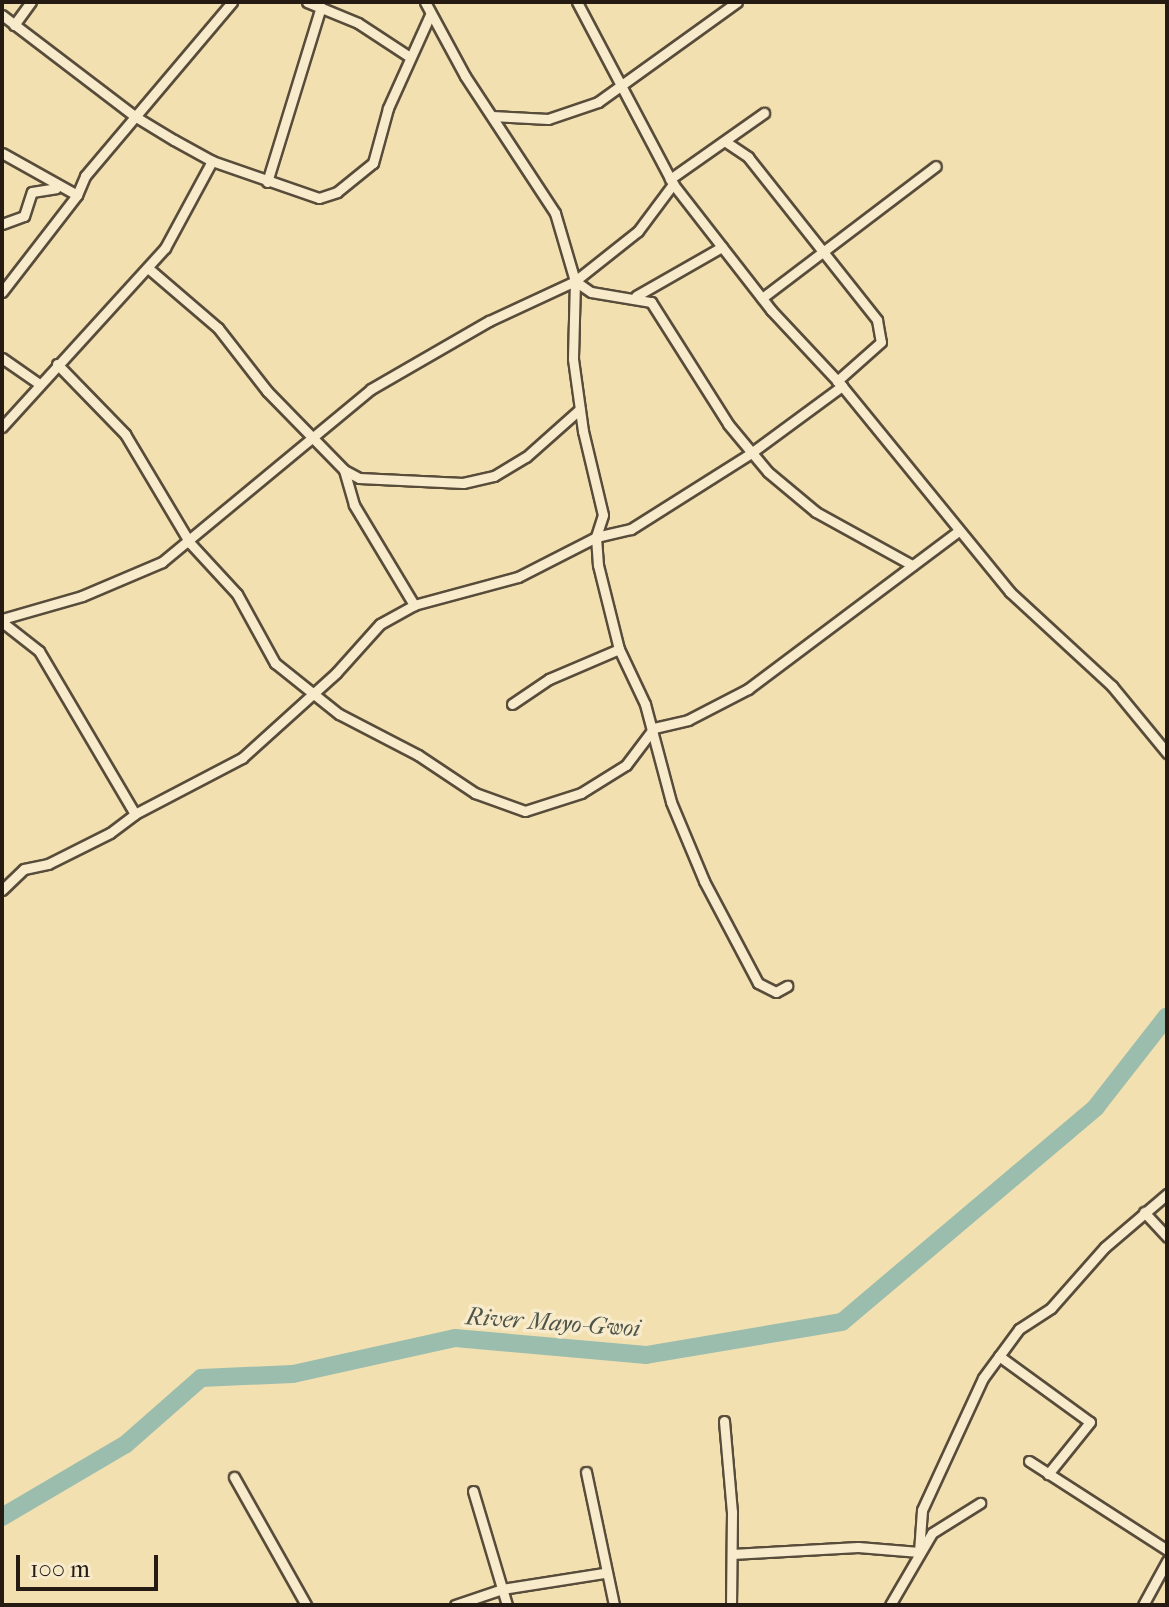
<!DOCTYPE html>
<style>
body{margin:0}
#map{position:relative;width:1169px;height:1607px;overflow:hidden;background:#f3e0b1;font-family:"IM FELL French Canon",serif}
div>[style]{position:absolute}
.river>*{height:18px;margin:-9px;padding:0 9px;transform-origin:9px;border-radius:9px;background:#9bbdad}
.roads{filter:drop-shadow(2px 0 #584c3a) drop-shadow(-2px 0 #584c3a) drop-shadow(0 2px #584c3a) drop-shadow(0 -2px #584c3a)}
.street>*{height:9px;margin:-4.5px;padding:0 4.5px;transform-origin:4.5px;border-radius:4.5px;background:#f7ebcc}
span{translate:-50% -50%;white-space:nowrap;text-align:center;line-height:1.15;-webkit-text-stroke:7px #f7ebcc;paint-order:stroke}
.water-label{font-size:24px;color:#4e5449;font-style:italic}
.frame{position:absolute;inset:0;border:4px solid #251b13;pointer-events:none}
.scale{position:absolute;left:16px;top:1555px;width:142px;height:36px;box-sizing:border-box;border:4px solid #251b13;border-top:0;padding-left:10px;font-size:24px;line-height:28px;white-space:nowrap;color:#251b13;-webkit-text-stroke:6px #f7ebcc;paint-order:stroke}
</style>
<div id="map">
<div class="river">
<i style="left:2px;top:1517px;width:144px;rotate:-30.5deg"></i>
<i style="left:126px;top:1444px;width:100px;rotate:-41.3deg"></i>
<i style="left:201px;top:1378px;width:92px;rotate:-2.5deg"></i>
<i style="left:293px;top:1374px;width:166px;rotate:-12.5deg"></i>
<i style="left:455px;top:1338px;width:192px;rotate:5.1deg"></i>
<i style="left:646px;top:1355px;width:199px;rotate:-9.6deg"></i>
<i style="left:842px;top:1322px;width:333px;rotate:-40.2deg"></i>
<i style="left:1096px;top:1107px;width:115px;rotate:-52deg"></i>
</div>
<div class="roads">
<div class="street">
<i style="left:307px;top:2px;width:55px;rotate:22.4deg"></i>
<i style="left:358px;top:23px;width:62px;rotate:33.2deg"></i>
<i style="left:425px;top:2px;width:84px;rotate:61.6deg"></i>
<i style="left:465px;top:76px;width:164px;rotate:56.7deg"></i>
<i style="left:555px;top:213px;width:71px;rotate:73.6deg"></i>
<i style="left:575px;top:281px;width:78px;rotate:91.5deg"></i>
<i style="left:573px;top:359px;width:73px;rotate:82.1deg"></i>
<i style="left:583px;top:431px;width:86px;rotate:76.6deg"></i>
<i style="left:603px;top:515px;width:23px;rotate:108deg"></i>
<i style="left:596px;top:537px;width:28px;rotate:86deg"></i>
<i style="left:598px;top:565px;width:87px;rotate:76deg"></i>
<i style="left:619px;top:649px;width:61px;rotate:64.7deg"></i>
<i style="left:645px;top:704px;width:101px;rotate:75.1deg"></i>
<i style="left:671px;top:802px;width:86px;rotate:67.3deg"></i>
<i style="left:704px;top:881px;width:115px;rotate:62.1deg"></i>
<i style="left:758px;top:983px;width:20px;rotate:27deg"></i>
<i style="left:776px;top:992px;width:13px;rotate:-29deg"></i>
<i style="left:577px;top:2px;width:206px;rotate:62.2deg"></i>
<i style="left:673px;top:184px;width:160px;rotate:52.1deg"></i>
<i style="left:771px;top:310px;width:104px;rotate:46.9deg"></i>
<i style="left:842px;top:386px;width:266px;rotate:50.8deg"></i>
<i style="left:1010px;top:592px;width:139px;rotate:42.7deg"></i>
<i style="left:1112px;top:686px;width:87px;rotate:50.6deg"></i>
<i style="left:2px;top:15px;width:168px;rotate:37.3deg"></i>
<i style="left:136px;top:117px;width:44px;rotate:31.2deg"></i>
<i style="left:174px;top:140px;width:43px;rotate:28.9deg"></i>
<i style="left:212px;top:161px;width:113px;rotate:19.1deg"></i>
<i style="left:319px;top:198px;width:19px;rotate:-18deg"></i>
<i style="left:337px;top:192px;width:46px;rotate:-38.9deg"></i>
<i style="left:373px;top:163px;width:57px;rotate:-74.7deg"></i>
<i style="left:388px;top:108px;width:102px;rotate:-65.7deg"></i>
<i style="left:14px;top:25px;width:29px;rotate:-54deg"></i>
<i style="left:492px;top:116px;width:56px;rotate:3.1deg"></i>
<i style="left:548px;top:119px;width:53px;rotate:-18.8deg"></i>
<i style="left:598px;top:102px;width:171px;rotate:-35.7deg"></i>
<i style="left:726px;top:142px;width:27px;rotate:34deg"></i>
<i style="left:748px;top:157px;width:208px;rotate:51.6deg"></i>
<i style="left:877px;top:320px;width:22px;rotate:80deg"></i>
<i style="left:881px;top:342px;width:59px;rotate:138.4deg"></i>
<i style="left:2px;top:153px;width:86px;rotate:29.2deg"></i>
<i style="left:670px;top:179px;width:115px;rotate:-35.1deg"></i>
<i style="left:267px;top:182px;width:183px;rotate:-72.9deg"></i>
<i style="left:2px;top:224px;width:23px;rotate:-20deg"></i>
<i style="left:24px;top:216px;width:25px;rotate:-72deg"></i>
<i style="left:32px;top:192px;width:24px;rotate:-9deg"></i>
<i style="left:148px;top:268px;width:92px;rotate:40.6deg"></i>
<i style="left:218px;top:328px;width:80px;rotate:52.1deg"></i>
<i style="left:267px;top:391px;width:110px;rotate:45.7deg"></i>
<i style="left:344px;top:470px;width:17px;rotate:28deg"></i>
<i style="left:359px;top:478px;width:104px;rotate:2.8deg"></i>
<i style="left:463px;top:483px;width:32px;rotate:-13deg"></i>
<i style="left:494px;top:476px;width:37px;rotate:-31deg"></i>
<i style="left:526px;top:457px;width:72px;rotate:-41.6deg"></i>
<i style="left:575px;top:281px;width:19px;rotate:35deg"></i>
<i style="left:591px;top:292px;width:61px;rotate:9.5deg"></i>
<i style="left:651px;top:302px;width:144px;rotate:57.7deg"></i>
<i style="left:728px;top:424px;width:62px;rotate:50.2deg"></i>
<i style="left:768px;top:472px;width:62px;rotate:39.8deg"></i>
<i style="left:816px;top:512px;width:110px;rotate:28.9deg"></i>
<i style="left:2px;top:292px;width:123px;rotate:-52.3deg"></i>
<i style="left:77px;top:195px;width:21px;rotate:-67deg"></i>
<i style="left:85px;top:176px;width:228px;rotate:-49.8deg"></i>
<i style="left:636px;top:296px;width:99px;rotate:-29.7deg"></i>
<i style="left:762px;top:298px;width:218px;rotate:-37.2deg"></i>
<i style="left:2px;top:358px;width:44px;rotate:34.8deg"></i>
<i style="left:57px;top:364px;width:98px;rotate:45.8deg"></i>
<i style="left:125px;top:434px;width:127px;rotate:59.2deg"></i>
<i style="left:190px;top:543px;width:69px;rotate:47.3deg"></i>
<i style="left:237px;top:594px;width:79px;rotate:61.2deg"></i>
<i style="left:275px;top:663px;width:82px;rotate:38.6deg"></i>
<i style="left:339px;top:714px;width:89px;rotate:27.4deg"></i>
<i style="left:418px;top:755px;width:69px;rotate:33.7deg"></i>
<i style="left:475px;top:793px;width:53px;rotate:19.8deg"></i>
<i style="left:525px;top:811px;width:59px;rotate:-17.8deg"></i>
<i style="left:581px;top:793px;width:53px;rotate:-31.9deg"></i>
<i style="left:626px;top:765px;width:46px;rotate:-52.9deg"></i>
<i style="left:2px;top:427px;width:242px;rotate:-47.7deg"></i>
<i style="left:165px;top:248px;width:99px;rotate:-61.6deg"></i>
<i style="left:344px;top:470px;width:36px;rotate:74deg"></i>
<i style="left:354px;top:505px;width:117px;rotate:59deg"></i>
<i style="left:2px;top:619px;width:83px;rotate:-16deg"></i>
<i style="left:82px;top:596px;width:87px;rotate:-23deg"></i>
<i style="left:162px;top:562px;width:271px;rotate:-39.6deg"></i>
<i style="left:371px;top:389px;width:136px;rotate:-30deg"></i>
<i style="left:489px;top:321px;width:95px;rotate:-24.9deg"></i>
<i style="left:575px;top:281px;width:80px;rotate:-38.4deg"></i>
<i style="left:638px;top:231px;width:59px;rotate:-53.3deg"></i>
<i style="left:2px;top:622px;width:47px;rotate:38.1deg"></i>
<i style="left:39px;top:651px;width:189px;rotate:59.5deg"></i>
<i style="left:512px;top:704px;width:45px;rotate:-34deg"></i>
<i style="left:549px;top:679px;width:76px;rotate:-23.2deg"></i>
<i style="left:654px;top:728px;width:35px;rotate:-13deg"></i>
<i style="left:688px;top:720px;width:68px;rotate:-27.3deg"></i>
<i style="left:748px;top:689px;width:261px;rotate:-36.9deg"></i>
<i style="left:2px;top:890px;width:30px;rotate:-44deg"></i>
<i style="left:24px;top:869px;width:25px;rotate:-12deg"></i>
<i style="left:48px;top:864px;width:69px;rotate:-26.6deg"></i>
<i style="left:110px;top:833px;width:31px;rotate:-37deg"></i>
<i style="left:135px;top:814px;width:121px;rotate:-27.6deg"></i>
<i style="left:242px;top:758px;width:127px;rotate:-42.1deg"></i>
<i style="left:336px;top:673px;width:66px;rotate:-48.1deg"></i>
<i style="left:380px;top:624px;width:39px;rotate:-29deg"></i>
<i style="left:414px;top:605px;width:108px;rotate:-15.1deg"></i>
<i style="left:518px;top:577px;width:88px;rotate:-27.1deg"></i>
<i style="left:596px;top:537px;width:36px;rotate:-13deg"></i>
<i style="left:631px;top:529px;width:142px;rotate:-32.3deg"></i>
<i style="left:751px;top:453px;width:113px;rotate:-36.4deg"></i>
<i style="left:1144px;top:1212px;width:34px;rotate:47deg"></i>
<i style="left:999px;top:1356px;width:112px;rotate:36deg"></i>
<i style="left:1090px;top:1422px;width:67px;rotate:128.9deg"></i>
<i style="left:724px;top:1421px;width:91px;rotate:85deg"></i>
<i style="left:732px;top:1512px;width:93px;rotate:90.6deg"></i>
<i style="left:1029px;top:1461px;width:164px;rotate:32.8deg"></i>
<i style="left:586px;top:1472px;width:136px;rotate:78.1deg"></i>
<i style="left:234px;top:1477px;width:147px;rotate:60.6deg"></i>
<i style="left:473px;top:1491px;width:119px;rotate:73.4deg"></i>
<i style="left:919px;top:1552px;width:42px;rotate:-85.9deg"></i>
<i style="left:922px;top:1510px;width:145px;rotate:-65.2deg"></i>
<i style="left:983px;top:1378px;width:61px;rotate:-53.7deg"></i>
<i style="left:1019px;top:1329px;width:38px;rotate:-33deg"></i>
<i style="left:1051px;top:1308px;width:81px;rotate:-48.5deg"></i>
<i style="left:1105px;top:1247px;width:82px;rotate:-40.5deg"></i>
<i style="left:732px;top:1554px;width:126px;rotate:-3.2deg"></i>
<i style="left:858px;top:1547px;width:61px;rotate:4.7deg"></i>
<i style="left:455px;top:1605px;width:50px;rotate:-18.8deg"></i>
<i style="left:502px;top:1589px;width:103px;rotate:-8.9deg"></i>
<i style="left:890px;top:1605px;width:83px;rotate:-59.7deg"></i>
<i style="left:932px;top:1533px;width:57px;rotate:-32deg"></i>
<i style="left:1143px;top:1605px;width:50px;rotate:-61.4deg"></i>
</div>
</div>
<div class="water-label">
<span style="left:553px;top:1323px;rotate:4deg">River Mayo-Gwoi</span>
</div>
<div class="frame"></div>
<div class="scale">100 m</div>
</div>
